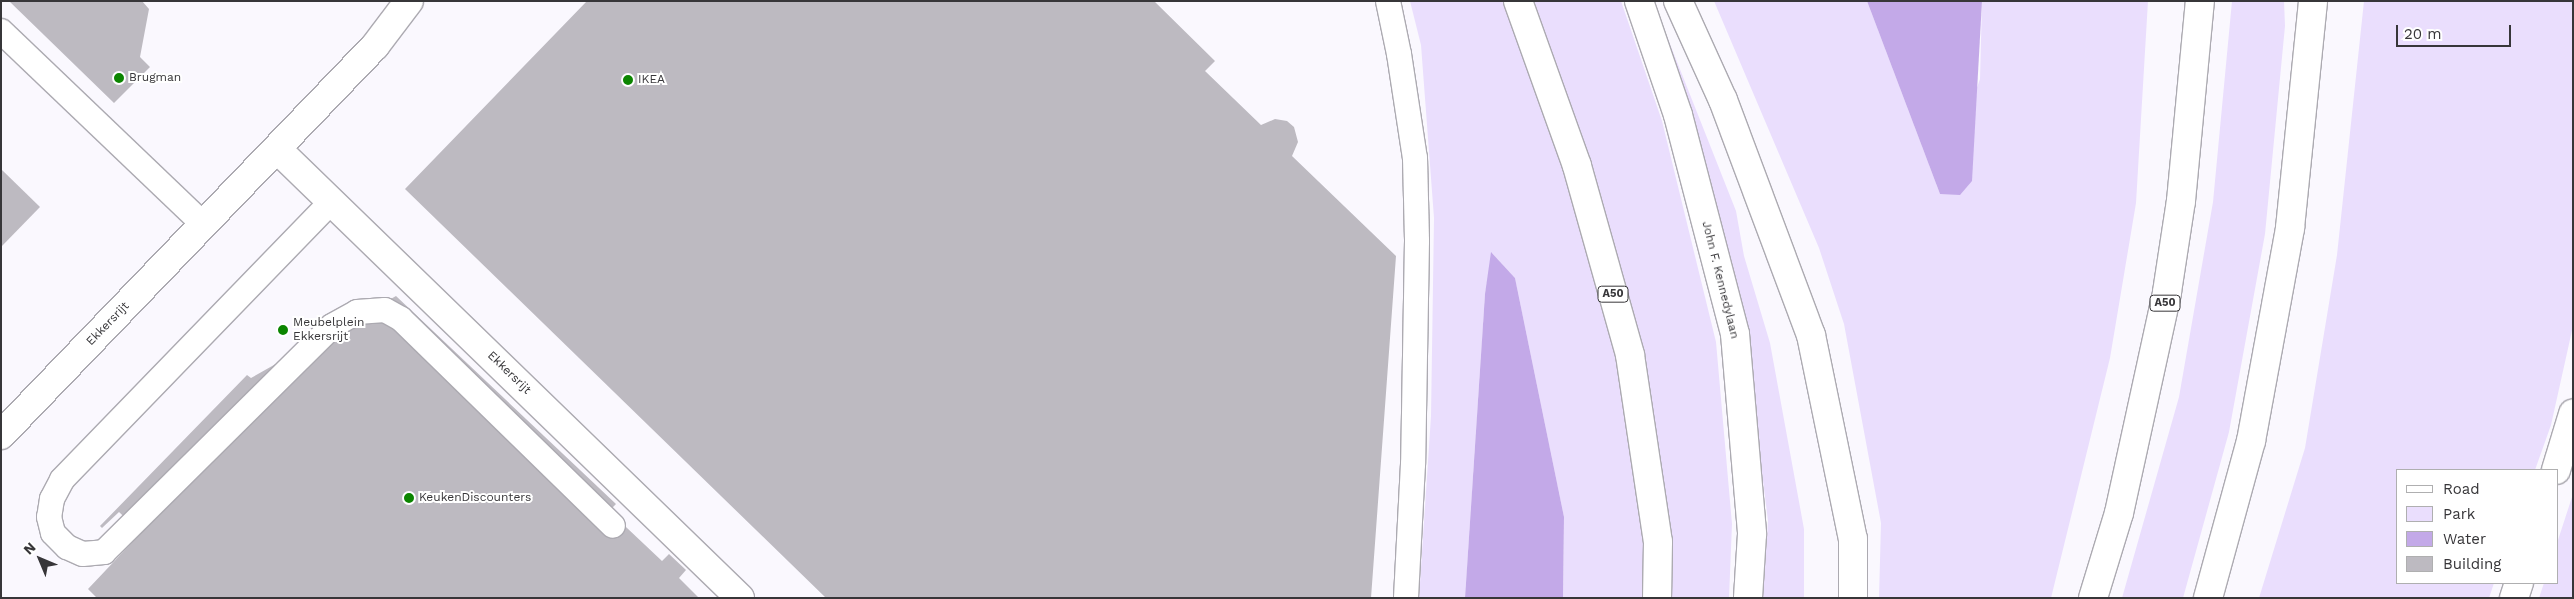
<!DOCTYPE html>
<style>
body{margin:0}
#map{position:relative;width:2574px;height:599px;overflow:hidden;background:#faf8fe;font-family:"Work Sans",sans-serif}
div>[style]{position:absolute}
.green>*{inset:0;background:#eadefd}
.water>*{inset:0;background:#c3a9e8}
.building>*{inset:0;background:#bdbac1}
.roads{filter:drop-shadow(1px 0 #acaab1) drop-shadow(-1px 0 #acaab1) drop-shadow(0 1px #acaab1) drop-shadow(0 -1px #acaab1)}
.lane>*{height:24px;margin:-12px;padding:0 12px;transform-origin:12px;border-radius:12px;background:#fff}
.street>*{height:28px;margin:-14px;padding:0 14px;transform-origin:14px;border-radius:14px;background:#fff}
.highway>*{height:28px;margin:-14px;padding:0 14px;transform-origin:14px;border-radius:14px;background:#fff}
.dots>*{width:14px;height:14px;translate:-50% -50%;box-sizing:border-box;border:2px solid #fff;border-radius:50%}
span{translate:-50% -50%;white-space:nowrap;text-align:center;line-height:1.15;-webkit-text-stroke:4px #fff;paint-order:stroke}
.shield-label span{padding:1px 4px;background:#fff;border:1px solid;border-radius:4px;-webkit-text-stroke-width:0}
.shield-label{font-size:11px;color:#373639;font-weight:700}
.poi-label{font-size:12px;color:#373639}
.left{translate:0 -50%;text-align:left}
.street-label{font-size:12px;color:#373639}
.frame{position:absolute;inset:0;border:2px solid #373639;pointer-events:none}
.legend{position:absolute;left:2396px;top:469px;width:162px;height:115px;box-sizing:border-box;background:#fff;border:1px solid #afafb0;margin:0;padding:6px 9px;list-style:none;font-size:15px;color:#373639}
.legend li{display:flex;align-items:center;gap:10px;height:25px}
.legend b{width:25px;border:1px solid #afafb0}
.north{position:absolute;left:15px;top:534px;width:50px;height:50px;-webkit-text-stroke:4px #fff;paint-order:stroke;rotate:315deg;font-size:14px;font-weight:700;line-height:20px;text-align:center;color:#373639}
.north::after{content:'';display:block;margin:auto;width:18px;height:22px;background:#373639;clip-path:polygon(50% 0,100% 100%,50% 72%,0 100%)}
.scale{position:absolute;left:2396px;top:25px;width:115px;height:22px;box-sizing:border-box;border:2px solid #373639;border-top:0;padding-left:6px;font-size:15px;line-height:18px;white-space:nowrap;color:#373639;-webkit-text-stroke:4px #fff;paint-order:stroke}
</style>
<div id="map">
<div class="green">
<i style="clip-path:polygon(1410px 1px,1507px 1px,1565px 169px,1614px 345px,1646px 530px,1644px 598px,1563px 598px,1564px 517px,1515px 278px,1492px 253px,1485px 294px,1465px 598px,1419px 598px,1431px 416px,1434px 218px,1421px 45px)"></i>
<i style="clip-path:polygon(1531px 1px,1621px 1px,1662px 121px,1716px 342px,1732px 524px,1729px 598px,1667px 598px,1668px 530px)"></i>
<i style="clip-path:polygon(1653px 1px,1736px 211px,1744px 256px,1770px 343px,1804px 529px,1804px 598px,1763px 598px,1768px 521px,1745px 334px)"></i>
<i style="clip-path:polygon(1714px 1px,1867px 1px,1940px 194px,1980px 79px,1982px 1px,2148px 1px,2136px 203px,2110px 358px,2051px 598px,1879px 598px,1881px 523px,1844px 324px,1819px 248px)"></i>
<i style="clip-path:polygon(2232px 1px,2284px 1px,2285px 26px,2265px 234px,2229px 432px,2183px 598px,2122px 598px,2179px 397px,2213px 202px)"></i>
<i style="clip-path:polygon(2364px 1px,2573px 1px,2573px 326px,2551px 425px,2535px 470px,2398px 470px,2398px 583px,2494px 583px,2489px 598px,2259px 598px,2305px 448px,2337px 255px)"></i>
<i style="clip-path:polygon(2573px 494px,2573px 598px,2539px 598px,2544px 583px,2558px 583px,2558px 540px)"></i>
</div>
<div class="water">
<i style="clip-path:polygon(1867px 1px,1982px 1px,1972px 181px,1960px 195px,1940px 194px)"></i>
<i style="clip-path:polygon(1491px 252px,1515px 278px,1564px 517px,1563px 598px,1465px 598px,1485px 294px)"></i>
</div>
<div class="building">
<i style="clip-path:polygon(9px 1px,142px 1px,149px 9px,140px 57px,150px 67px,114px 103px)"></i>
<i style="clip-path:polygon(587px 1px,1154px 1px,1215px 61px,1205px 71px,1261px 125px,1275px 119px,1287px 121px,1294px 127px,1298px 142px,1292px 156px,1396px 256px,1371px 598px,826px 598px,405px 189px)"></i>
<i style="clip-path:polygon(1px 169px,40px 207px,1px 247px)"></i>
<i style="clip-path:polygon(396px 296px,616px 504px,609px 511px,662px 561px,669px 554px,686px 570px,679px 578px,699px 598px,97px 598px,88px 589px,141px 533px,119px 512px,102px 528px,100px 526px,247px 375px,251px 378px)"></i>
</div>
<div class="roads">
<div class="lane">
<i style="left:1388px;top:1px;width:54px;rotate:78.3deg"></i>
<i style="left:1399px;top:54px;width:105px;rotate:81.3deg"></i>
<i style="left:1415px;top:158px;width:83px;rotate:88.6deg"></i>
<i style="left:1417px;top:241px;width:223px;rotate:91deg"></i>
<i style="left:1413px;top:464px;width:134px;rotate:93deg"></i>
<i style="left:1px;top:31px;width:281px;rotate:43.7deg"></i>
<i style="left:332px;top:201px;width:388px;rotate:134.1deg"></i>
<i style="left:62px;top:480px;width:21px;rotate:118deg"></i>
<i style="left:52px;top:499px;width:18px;rotate:99deg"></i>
<i style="left:49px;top:517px;width:16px;rotate:76deg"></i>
<i style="left:53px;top:533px;width:20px;rotate:45deg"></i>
<i style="left:67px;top:547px;width:17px;rotate:24deg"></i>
<i style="left:83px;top:554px;width:21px;rotate:-5deg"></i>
<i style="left:104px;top:552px;width:321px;rotate:-44.7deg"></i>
<i style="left:332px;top:326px;width:29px;rotate:-29deg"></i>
<i style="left:357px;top:312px;width:28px;rotate:-4deg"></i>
<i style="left:385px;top:310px;width:18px;rotate:29deg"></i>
<i style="left:401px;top:319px;width:296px;rotate:44.3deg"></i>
</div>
<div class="street">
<i style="left:277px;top:149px;width:645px;rotate:44.12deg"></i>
<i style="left:1px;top:435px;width:540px;rotate:-46.13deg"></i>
<i style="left:375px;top:46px;width:56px;rotate:-52.9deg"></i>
</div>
<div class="highway">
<i style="left:1518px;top:1px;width:175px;rotate:70.3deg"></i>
<i style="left:1577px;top:166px;width:196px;rotate:74.3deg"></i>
<i style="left:1630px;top:355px;width:189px;rotate:81.5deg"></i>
<i style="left:1658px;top:542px;width:56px;rotate:91deg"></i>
<i style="left:1639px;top:1px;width:120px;rotate:71.1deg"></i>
<i style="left:1678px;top:115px;width:226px;rotate:75.4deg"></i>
<i style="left:1735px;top:334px;width:201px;rotate:85.1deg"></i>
<i style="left:1752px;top:534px;width:64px;rotate:93.6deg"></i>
<i style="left:1678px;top:1px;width:109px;rotate:65.6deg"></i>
<i style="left:1723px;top:100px;width:251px;rotate:69.5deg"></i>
<i style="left:1811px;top:335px;width:208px;rotate:78.4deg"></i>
<i style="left:1853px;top:539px;width:59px;rotate:90deg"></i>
<i style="left:2556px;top:470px;width:59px;rotate:-73.1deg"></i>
<i style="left:2093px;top:598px;width:89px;rotate:-73deg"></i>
<i style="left:2119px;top:513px;width:226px;rotate:-77.7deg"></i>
<i style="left:2167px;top:292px;width:92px;rotate:-81.3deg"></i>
<i style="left:2181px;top:201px;width:201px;rotate:-84.6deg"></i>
<i style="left:2208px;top:598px;width:163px;rotate:-74.7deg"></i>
<i style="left:2251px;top:441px;width:217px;rotate:-79.6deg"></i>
<i style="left:2290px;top:228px;width:228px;rotate:-84.2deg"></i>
<i style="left:2514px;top:598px;width:16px;rotate:-72deg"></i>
</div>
</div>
<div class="dots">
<i style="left:119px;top:78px;background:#0b8500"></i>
<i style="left:628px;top:80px;background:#0b8500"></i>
<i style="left:283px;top:330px;background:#0b8500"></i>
<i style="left:409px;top:498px;background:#0b8500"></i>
</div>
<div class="shield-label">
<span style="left:1613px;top:294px">A50</span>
<span style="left:2165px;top:303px">A50</span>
</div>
<div class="poi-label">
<span class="left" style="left:129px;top:78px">Brugman</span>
<span class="left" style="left:638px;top:80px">IKEA</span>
<span class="left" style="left:293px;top:330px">Meubelplein<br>Ekkersrijt</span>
<span class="left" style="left:419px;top:498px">KeukenDiscounters</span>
</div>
<div class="street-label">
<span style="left:1720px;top:280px;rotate:76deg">John F. Kennedylaan</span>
<span style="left:108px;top:324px;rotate:-46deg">Ekkersrijt</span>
<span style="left:509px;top:373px;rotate:44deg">Ekkersrijt</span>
</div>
<div class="frame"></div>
<ul class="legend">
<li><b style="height:6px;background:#fff"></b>Road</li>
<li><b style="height:14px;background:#eadefd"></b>Park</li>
<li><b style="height:14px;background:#c3a9e8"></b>Water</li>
<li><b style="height:14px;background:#bdbac1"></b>Building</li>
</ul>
<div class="north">N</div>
<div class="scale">20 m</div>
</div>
